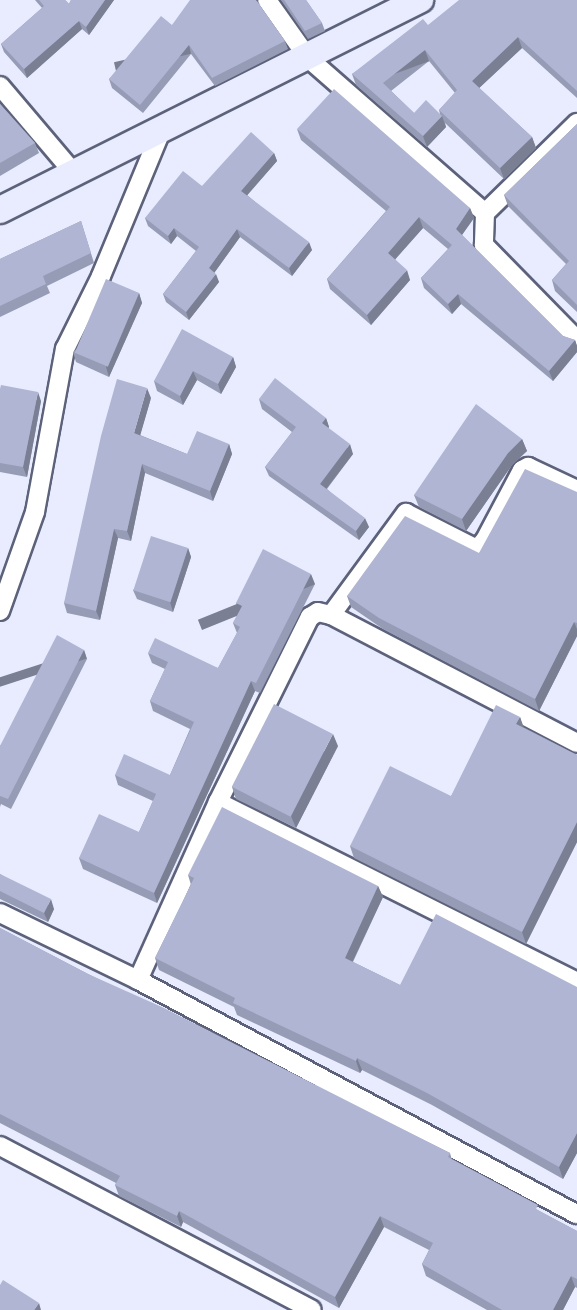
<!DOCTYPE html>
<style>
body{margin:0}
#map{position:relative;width:577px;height:1310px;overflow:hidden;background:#e8ecfe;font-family:"Times New Roman",serif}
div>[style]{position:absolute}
.roads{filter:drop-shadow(2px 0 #5d627b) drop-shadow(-2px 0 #5d627b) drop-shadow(0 2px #5d627b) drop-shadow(0 -2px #5d627b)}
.street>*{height:18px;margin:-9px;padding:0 9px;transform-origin:9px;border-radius:9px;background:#fff}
.secondary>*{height:26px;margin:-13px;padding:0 13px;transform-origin:13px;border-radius:13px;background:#e9ecfe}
.wall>*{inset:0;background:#969cb5}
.shaded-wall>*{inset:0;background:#7a7f93;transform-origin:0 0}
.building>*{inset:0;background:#afb5d2;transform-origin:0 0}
span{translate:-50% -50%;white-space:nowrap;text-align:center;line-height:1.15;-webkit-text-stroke:4.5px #fff;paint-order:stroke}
</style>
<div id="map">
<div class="roads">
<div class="street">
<i style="left:267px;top:0;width:71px;rotate:54.7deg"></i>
<i style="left:308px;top:58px;width:235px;rotate:41.2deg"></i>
<i style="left:485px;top:213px;width:129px;rotate:-44.4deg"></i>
<i style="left:0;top:86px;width:113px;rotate:49.7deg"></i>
<i style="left:485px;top:213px;width:32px;rotate:92deg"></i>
<i style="left:484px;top:245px;width:130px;rotate:45.6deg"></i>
<i style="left:0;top:611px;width:105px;rotate:-70.5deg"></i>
<i style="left:35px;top:512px;width:166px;rotate:-79.6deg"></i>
<i style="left:65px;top:349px;width:81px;rotate:-63.7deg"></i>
<i style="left:101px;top:276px;width:159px;rotate:-67.5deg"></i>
<i style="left:331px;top:615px;width:277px;rotate:27.5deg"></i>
<i style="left:218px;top:802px;width:402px;rotate:26.6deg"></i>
<i style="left:0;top:913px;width:153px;rotate:25.9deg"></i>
<i style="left:138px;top:980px;width:497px;rotate:28.1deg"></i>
<i style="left:138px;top:980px;width:195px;rotate:-65.8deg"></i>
<i style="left:218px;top:802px;width:207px;rotate:-63.6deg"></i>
<i style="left:310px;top:617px;width:9px;rotate:-32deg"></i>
<i style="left:318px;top:612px;width:13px;rotate:13deg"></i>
<i style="left:331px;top:615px;width:127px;rotate:-53.7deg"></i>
<i style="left:406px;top:513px;width:80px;rotate:26.9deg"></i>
<i style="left:477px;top:549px;width:12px;rotate:-48deg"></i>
<i style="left:485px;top:540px;width:79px;rotate:-62.1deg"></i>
<i style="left:522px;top:470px;width:7px;rotate:-27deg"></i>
<i style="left:528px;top:467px;width:54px;rotate:25.1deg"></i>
<i style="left:0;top:1146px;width:352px;rotate:27.7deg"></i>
</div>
<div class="secondary">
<i style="left:0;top:210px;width:470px;rotate:-26.6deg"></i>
</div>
</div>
<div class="wall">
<i style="clip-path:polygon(35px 0,65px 0,69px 4px,71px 0,114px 0,89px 35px,82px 29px,27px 78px,4px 52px,1px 44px,42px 8px)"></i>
<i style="clip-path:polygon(281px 0,306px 0,322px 23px,325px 31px,308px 39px)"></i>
<i style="clip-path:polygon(evenodd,577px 0,577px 98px,522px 48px,479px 88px,532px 137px,536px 148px,504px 179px,445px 123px,446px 127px,427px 147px,356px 85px,352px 74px,428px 25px,577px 0,429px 61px,455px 93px,439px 110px,440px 114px,414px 113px,391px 91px,429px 61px)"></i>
<i style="clip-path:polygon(257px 1px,285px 41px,288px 49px,215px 86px,191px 54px,143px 113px,112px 88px,109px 79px,172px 25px)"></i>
<i style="clip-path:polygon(0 104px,35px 143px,39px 153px,0 176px)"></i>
<i style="clip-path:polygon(577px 124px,577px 312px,555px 291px,552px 280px,566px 264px,508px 206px,504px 195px)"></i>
<i style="clip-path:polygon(297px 129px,470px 208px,474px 218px,462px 235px,563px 336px,575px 340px,577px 346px,577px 352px,553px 381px,461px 304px,452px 314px,424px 288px,421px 278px,448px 249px,423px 228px,395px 259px,410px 280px,371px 325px,330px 289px,327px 279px,386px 211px,301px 140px)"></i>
<i style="clip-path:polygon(274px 153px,277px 161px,247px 195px,312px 250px,292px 276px,240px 237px,214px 273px,219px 282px,189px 320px,166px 302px,163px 294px,196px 251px,177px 236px,171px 244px,148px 226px,145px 218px,202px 186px)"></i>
<i style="clip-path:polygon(81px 221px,94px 263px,47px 286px,50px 293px,0 317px,0 259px)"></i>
<i style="clip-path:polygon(139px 293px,142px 303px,109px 377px,76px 362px,73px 352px)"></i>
<i style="clip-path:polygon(233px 357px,236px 367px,221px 394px,197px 380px,183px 405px,157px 391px,154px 381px)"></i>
<i style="clip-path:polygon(0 389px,41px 401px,27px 477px,0 472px)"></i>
<i style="clip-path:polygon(151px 398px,140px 435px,187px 454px,229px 444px,232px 454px,213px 501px,145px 473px,131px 541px,118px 538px,100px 620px,67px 613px,64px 603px)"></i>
<i style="clip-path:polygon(259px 399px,326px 418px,329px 427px,328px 428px,353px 454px,327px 489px,369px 527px,359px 540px,269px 476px,265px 467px,292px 432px,262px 409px)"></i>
<i style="clip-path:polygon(522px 439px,527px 451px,512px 465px,466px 531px,419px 507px,414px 495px)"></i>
<i style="clip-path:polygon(577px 492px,577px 636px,539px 711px,383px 629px,351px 607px,347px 596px,479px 553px)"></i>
<i style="clip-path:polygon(188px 548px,191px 557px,173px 612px,137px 599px,133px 590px)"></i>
<i style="clip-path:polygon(315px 584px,260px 693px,255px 691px,157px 903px,83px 869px,79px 858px,139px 832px,153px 801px,118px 785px,115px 775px,170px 775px,190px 729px,153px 711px,150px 701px,165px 669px,152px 663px,148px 653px,218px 668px,237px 633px,233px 623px,239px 612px,236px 603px)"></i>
<i style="clip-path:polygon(84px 650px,87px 659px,11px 809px,1px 804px,0 807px,0 746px)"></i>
<i style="clip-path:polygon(520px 717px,523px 727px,577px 755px,577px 842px,526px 944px,354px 858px,350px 846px,451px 796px)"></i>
<i style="clip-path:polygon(338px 746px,296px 828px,236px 799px,232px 787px)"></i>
<i style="clip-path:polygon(0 874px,54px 909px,48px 922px,0 899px)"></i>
<i style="clip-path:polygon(188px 875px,378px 886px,383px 897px,353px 962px,400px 985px,577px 987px,577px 1153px,563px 1179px,432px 1105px,362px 1070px,360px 1073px,237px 1015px,234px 1007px,159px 970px,155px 958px,191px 885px)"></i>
<i style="clip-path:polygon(0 928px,88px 974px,450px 1153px,452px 1160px,541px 1212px,577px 1231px,577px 1288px,575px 1287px,563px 1310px,487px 1310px,426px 1276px,422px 1264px,429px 1250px,384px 1227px,339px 1308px,183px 1222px,181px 1227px,119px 1196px,115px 1185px,116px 1183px,0 1123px)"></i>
</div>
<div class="shaded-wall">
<i style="clip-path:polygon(105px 0,114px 0,89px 35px,86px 27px)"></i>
<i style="clip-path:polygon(79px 21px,82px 29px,27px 78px,24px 69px)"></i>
<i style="clip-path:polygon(518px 37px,522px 48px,476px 91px,472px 81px)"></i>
<i style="left:189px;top:45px;width:9px;height:77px;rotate:77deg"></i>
<i style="left:425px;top:50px;width:12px;height:53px;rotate:70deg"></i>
<i style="clip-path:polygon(442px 116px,446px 127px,427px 147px,423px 136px)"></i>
<i style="clip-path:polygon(532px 137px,536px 148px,504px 179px,500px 168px)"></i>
<i style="clip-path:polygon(274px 153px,277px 161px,244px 199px,241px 191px)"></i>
<i style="clip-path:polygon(470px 208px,474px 218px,459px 239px,456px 229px)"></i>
<i style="clip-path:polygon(419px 217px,423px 228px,392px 263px,388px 253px)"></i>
<i style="clip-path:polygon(174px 228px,177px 236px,171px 244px,168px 236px)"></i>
<i style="clip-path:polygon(237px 229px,240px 237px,212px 276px,209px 268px)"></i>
<i style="clip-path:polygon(309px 242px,312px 250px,292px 276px,289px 268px)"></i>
<i style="clip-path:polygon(407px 270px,410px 280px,371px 325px,367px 315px)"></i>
<i style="clip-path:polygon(216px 274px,219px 282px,189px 320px,186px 312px)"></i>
<i style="clip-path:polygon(139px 293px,142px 303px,109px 377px,106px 367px)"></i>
<i style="clip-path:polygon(458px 294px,461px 304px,452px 314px,448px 304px)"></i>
<i style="clip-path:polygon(575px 340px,577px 346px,577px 352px,553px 381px,549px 371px)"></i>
<i style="clip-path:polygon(233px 357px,236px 367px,221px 394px,218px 384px)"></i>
<i style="clip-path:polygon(193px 371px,197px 380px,183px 405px,180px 396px)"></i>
<i style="clip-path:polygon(147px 388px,151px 398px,138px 443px,134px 433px)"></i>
<i style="clip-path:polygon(38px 392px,41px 401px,27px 477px,23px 467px)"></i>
<i style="clip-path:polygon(326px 418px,329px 427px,325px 433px,322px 423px)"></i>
<i style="clip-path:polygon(522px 439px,527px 451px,512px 465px,466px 531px,462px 519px,508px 453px)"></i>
<i style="clip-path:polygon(229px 444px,232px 454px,213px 501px,210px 491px)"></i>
<i style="clip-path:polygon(350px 444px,353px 454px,323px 493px,320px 484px)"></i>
<i style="clip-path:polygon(142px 464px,145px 473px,131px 541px,127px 531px)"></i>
<i style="clip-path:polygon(365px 518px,369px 527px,359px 540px,356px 531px)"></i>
<i style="clip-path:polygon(114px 529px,118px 538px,100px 620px,96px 611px)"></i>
<i style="clip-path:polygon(188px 548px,191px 557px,173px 612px,170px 602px)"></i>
<i style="left:311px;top:574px;width:11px;height:122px;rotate:68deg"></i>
<i style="clip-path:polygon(574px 622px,577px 629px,577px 636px,539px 711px,535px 699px)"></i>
<i style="left:84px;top:650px;width:9px;height:167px;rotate:72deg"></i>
<i style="clip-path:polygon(251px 681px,255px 691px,157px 903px,154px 893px)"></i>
<i style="clip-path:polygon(520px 717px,524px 728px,516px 724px)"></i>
<i style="clip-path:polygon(333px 734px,338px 746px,296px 828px,291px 816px)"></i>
<i style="clip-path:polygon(577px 822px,577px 842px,526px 944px,522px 932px)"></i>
<i style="clip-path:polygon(378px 886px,383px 897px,349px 969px,345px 958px)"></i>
<i style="clip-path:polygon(51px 899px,54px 909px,48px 922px,44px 913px)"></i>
<i style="clip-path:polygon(357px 1058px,362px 1070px,360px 1073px,356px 1061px)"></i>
<i style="clip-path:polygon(577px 1133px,577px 1153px,563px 1179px,559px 1167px)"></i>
<i style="clip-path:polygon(179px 1211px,183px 1222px,181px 1227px,177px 1216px)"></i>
<i style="clip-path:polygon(380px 1216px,384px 1227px,339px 1308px,335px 1297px)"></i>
<i style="clip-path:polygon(571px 1276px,575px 1287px,563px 1310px,553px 1310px)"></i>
<i style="clip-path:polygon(39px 1303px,41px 1310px,34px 1310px)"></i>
</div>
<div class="building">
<i style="clip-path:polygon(39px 0,65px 0,69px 4px,71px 0,105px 0,86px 27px,79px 21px,24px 69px,1px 44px,44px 6px)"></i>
<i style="clip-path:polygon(190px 0,256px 0,285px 41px,212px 78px,189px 45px,140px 105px,109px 79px,161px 16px,172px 25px)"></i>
<i style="clip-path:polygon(284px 0,306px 0,322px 23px,305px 31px)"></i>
<i style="clip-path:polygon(459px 0,577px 0,577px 91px,518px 37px,472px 81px,532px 137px,500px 168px,439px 110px,457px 90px,425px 50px,383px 83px,414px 113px,426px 100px,442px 116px,423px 136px,352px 74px,423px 19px,428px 25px)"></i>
<i style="clip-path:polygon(334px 89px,470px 208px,456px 229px,563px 336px,575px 340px,549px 371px,458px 294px,448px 304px,421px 278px,452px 245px,419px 217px,388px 253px,407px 270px,367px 315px,327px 279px,390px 207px,297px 129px)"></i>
<i style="clip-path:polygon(0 104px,35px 143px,0 163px)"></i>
<i style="clip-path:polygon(577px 124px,577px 305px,552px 280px,569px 261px,504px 195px)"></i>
<i style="clip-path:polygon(251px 132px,274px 153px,241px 191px,309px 242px,289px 268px,237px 229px,209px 268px,216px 274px,186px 312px,163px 294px,199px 247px,174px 228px,168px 236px,145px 218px,183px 171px,202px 186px)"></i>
<i style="clip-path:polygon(81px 221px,91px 253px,43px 276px,46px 284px,0 306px,0 259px)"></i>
<i style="left:106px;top:279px;width:36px;height:80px;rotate:23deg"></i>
<i style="clip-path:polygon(182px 329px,233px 357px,218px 384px,193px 371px,180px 396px,154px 381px)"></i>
<i style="clip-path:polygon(275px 378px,326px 418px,322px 423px,350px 444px,320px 484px,365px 518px,356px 531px,265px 467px,296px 427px,259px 399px)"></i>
<i style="clip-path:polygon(117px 379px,147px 388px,134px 433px,187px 454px,197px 431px,229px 444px,210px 491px,142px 464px,127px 531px,114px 529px,96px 611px,64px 603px,101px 436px)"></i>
<i style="clip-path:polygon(1px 385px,38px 392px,23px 467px,0 463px,0 389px)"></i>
<i style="clip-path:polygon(476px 404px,522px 439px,508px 453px,462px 519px,414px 495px)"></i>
<i style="clip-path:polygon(525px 469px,577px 492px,577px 623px,574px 622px,535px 699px,379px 618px,347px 596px,405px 516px,479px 553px)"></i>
<i style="left:151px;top:536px;width:39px;height:57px;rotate:18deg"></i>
<i style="clip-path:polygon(263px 549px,311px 574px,256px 683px,251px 681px,154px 893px,79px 858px,99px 814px,139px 832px,156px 794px,115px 775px,124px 754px,170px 775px,194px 722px,150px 701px,168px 662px,148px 653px,155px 638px,218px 668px,240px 627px,233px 623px,242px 606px,236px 603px)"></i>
<i style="clip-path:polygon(57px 635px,84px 650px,8px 799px,0 796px,0 746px)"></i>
<i style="left:274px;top:704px;width:66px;height:93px;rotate:27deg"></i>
<i style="clip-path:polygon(496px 705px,520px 717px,516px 724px,577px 755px,577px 822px,522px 932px,350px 846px,390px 766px,451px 796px)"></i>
<i style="clip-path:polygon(222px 807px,378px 886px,345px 958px,400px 985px,436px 914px,577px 987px,577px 1133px,559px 1167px,427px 1093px,357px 1058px,356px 1061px,233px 1003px,235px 998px,155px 958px,194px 878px,188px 875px)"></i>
<i style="clip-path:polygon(0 874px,51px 899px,44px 913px,0 891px)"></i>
<i style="clip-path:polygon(0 928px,88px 974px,164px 1008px,450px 1153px,448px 1157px,538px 1205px,536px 1209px,577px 1231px,577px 1279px,571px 1276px,553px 1310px,502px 1310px,422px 1264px,433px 1243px,380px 1216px,335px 1297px,179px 1211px,177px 1216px,115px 1185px,120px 1176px,0 1114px)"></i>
<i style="clip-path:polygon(3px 1280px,39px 1303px,34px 1310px,0 1310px,0 1285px)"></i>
</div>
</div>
